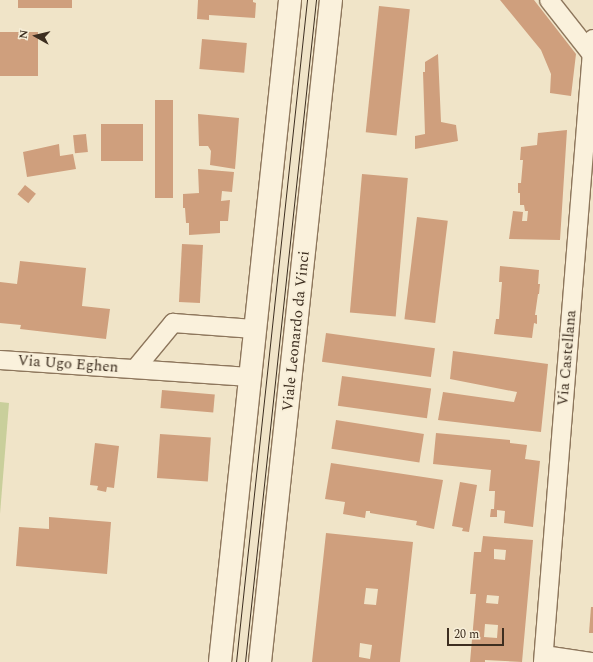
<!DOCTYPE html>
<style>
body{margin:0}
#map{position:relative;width:593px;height:662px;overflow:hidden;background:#f0e4c8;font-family:Spectral,serif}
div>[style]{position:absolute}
.green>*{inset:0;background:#c9cf9b}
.building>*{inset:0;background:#cf9f7d;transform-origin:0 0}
.roads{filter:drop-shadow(1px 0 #8d765c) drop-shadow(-1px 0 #8d765c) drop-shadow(0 1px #8d765c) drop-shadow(0 -1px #8d765c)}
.street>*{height:18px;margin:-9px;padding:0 9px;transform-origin:9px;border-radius:9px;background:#faf1dc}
.secondary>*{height:22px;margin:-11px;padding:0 11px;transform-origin:11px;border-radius:11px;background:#faf1dc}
.tram>*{height:1px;margin:-0.5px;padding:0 0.5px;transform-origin:0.5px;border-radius:0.5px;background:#3d2e20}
span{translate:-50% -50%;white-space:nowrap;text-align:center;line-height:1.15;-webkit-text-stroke:3.5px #f7eed8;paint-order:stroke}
.street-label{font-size:15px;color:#3d2e20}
.north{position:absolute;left:16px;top:16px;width:40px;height:40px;-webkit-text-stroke:3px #f7eed8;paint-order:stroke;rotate:278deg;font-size:11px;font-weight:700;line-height:16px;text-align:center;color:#3d2e20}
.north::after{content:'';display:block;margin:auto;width:14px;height:18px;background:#3d2e20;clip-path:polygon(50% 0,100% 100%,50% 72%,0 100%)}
.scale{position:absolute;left:447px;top:628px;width:57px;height:18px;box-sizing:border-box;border:2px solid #3d2e20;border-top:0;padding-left:5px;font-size:12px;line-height:14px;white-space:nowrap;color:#3d2e20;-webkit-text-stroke:3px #f7eed8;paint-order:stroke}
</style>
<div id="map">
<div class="green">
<i style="clip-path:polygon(0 402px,9px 403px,0 514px)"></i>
</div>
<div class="building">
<i style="left:18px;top:0;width:54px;height:8px"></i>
<i style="clip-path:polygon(198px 0,253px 0,253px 2px,256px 3px,255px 18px,209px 15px,209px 20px,197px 19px)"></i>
<i style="clip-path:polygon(500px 0,534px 0,576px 54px,571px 96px,550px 93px,551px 74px,541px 50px)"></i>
<i style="left:379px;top:6px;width:31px;height:127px;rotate:6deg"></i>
<i style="left:0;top:32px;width:38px;height:44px"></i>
<i style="left:202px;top:39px;width:45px;height:30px;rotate:5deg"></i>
<i style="clip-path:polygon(438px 54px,441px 122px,456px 125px,458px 141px,415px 149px,415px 136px,425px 134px,423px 72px,425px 72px,425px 62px)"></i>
<i style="left:155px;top:100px;width:18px;height:98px"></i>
<i style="clip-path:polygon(198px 114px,239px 118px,235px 169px,210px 165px,211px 151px,208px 146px,199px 146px)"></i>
<i style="left:143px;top:124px;width:37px;height:42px;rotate:90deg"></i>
<i style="clip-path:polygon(567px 130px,560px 240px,509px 239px,513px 211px,523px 212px,522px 221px,527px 221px,528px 211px,525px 211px,524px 205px,520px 205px,520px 193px,518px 193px,518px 183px,521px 183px,523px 160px,520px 160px,521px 147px,537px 145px,538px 133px)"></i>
<i style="left:86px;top:134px;width:18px;height:13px;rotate:84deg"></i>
<i style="clip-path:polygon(59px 144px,60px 156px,73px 154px,76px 169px,27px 177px,23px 152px)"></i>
<i style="clip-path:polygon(198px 169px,234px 172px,232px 192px,222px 191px,221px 201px,230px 200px,228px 221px,220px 221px,220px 233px,189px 235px,189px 223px,186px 223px,185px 208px,183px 208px,183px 194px,199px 193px)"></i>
<i style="left:362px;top:174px;width:46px;height:139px;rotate:5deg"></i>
<i style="left:25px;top:185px;width:14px;height:12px;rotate:39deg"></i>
<i style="left:417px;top:217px;width:31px;height:103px;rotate:7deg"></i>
<i style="left:182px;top:244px;width:21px;height:58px;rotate:3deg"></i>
<i style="clip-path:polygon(20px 261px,86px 268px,82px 306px,110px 309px,106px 339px,20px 329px,21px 325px,0 323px,0 282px,17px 284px)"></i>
<i style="clip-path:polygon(500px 266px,539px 270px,538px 284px,540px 284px,539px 294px,538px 294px,535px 315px,537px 315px,537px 324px,534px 323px,532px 338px,494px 334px,496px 319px,499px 319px,502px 282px,499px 282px)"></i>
<i style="left:326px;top:333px;width:110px;height:29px;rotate:8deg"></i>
<i style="clip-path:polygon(453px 351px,548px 364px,541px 432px,438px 420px,443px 392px,514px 402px,517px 392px,450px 379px)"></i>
<i style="left:342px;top:376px;width:90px;height:30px;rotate:8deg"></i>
<i style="left:162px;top:390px;width:53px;height:18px;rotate:5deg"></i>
<i style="left:336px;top:420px;width:89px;height:29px;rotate:9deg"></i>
<i style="clip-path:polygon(436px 433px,510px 440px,510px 443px,527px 445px,525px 459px,540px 461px,533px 527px,504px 523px,505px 511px,497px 510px,497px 517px,490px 517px,491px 509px,494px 509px,495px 491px,489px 491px,491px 470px,433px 464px)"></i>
<i style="left:160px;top:434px;width:51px;height:44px;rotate:4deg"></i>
<i style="clip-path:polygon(95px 443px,119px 446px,114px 488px,107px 487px,106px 492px,97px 490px,98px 486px,90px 485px)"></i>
<i style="clip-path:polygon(331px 463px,443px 480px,434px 529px,416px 525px,417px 521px,370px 513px,370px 511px,366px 511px,365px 518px,343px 514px,345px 502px,325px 499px)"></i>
<i style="clip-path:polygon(460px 482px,477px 485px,469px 532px,462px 531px,463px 528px,452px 526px)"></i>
<i style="clip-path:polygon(49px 517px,111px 522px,107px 574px,16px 566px,19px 527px,49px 529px)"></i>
<i style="clip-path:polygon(evenodd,326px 533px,413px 542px,400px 662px,312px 662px,326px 533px,366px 588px,378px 589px,376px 605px,364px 604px,366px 588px,326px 533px,360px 643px,372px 645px,370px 659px,359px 657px,360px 643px)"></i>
<i style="clip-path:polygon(evenodd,483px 536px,533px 540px,522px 662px,485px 660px,485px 662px,470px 662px,476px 594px,470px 594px,474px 552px,481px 552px,483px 536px,494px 549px,506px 550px,505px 560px,494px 559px,494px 549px,483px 536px,487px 595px,499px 596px,498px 604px,486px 603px,487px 595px,483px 536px,485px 624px,498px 625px,497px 638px,484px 637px,485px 624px)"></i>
<i style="clip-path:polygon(591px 607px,593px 607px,593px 633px,589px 633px)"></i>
</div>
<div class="roads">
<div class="street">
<i style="left:549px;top:0;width:71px;rotate:51.8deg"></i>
<i style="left:0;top:360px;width:250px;rotate:3.9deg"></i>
<i style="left:135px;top:369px;width:60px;rotate:-50.4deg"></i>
<i style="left:173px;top:323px;width:81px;rotate:4.2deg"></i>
<i style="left:544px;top:655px;width:49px;rotate:8.3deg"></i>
<i style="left:543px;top:662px;width:625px;rotate:-85.41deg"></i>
</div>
<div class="secondary">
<i style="left:220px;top:662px;width:666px;rotate:-83.96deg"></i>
<i style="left:260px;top:662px;width:666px;rotate:-83.88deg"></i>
</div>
</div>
<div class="tram">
<i style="left:236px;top:662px;width:666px;rotate:-83.88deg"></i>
<i style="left:245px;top:662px;width:666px;rotate:-83.88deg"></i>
</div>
<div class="street-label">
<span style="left:296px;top:331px;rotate:-84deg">Viale Leonardo da Vinci</span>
<span style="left:567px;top:358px;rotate:-85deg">Via Castellana</span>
<span style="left:68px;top:364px;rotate:4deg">Via Ugo Eghen</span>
</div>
<div class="north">N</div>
<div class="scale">20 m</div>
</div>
